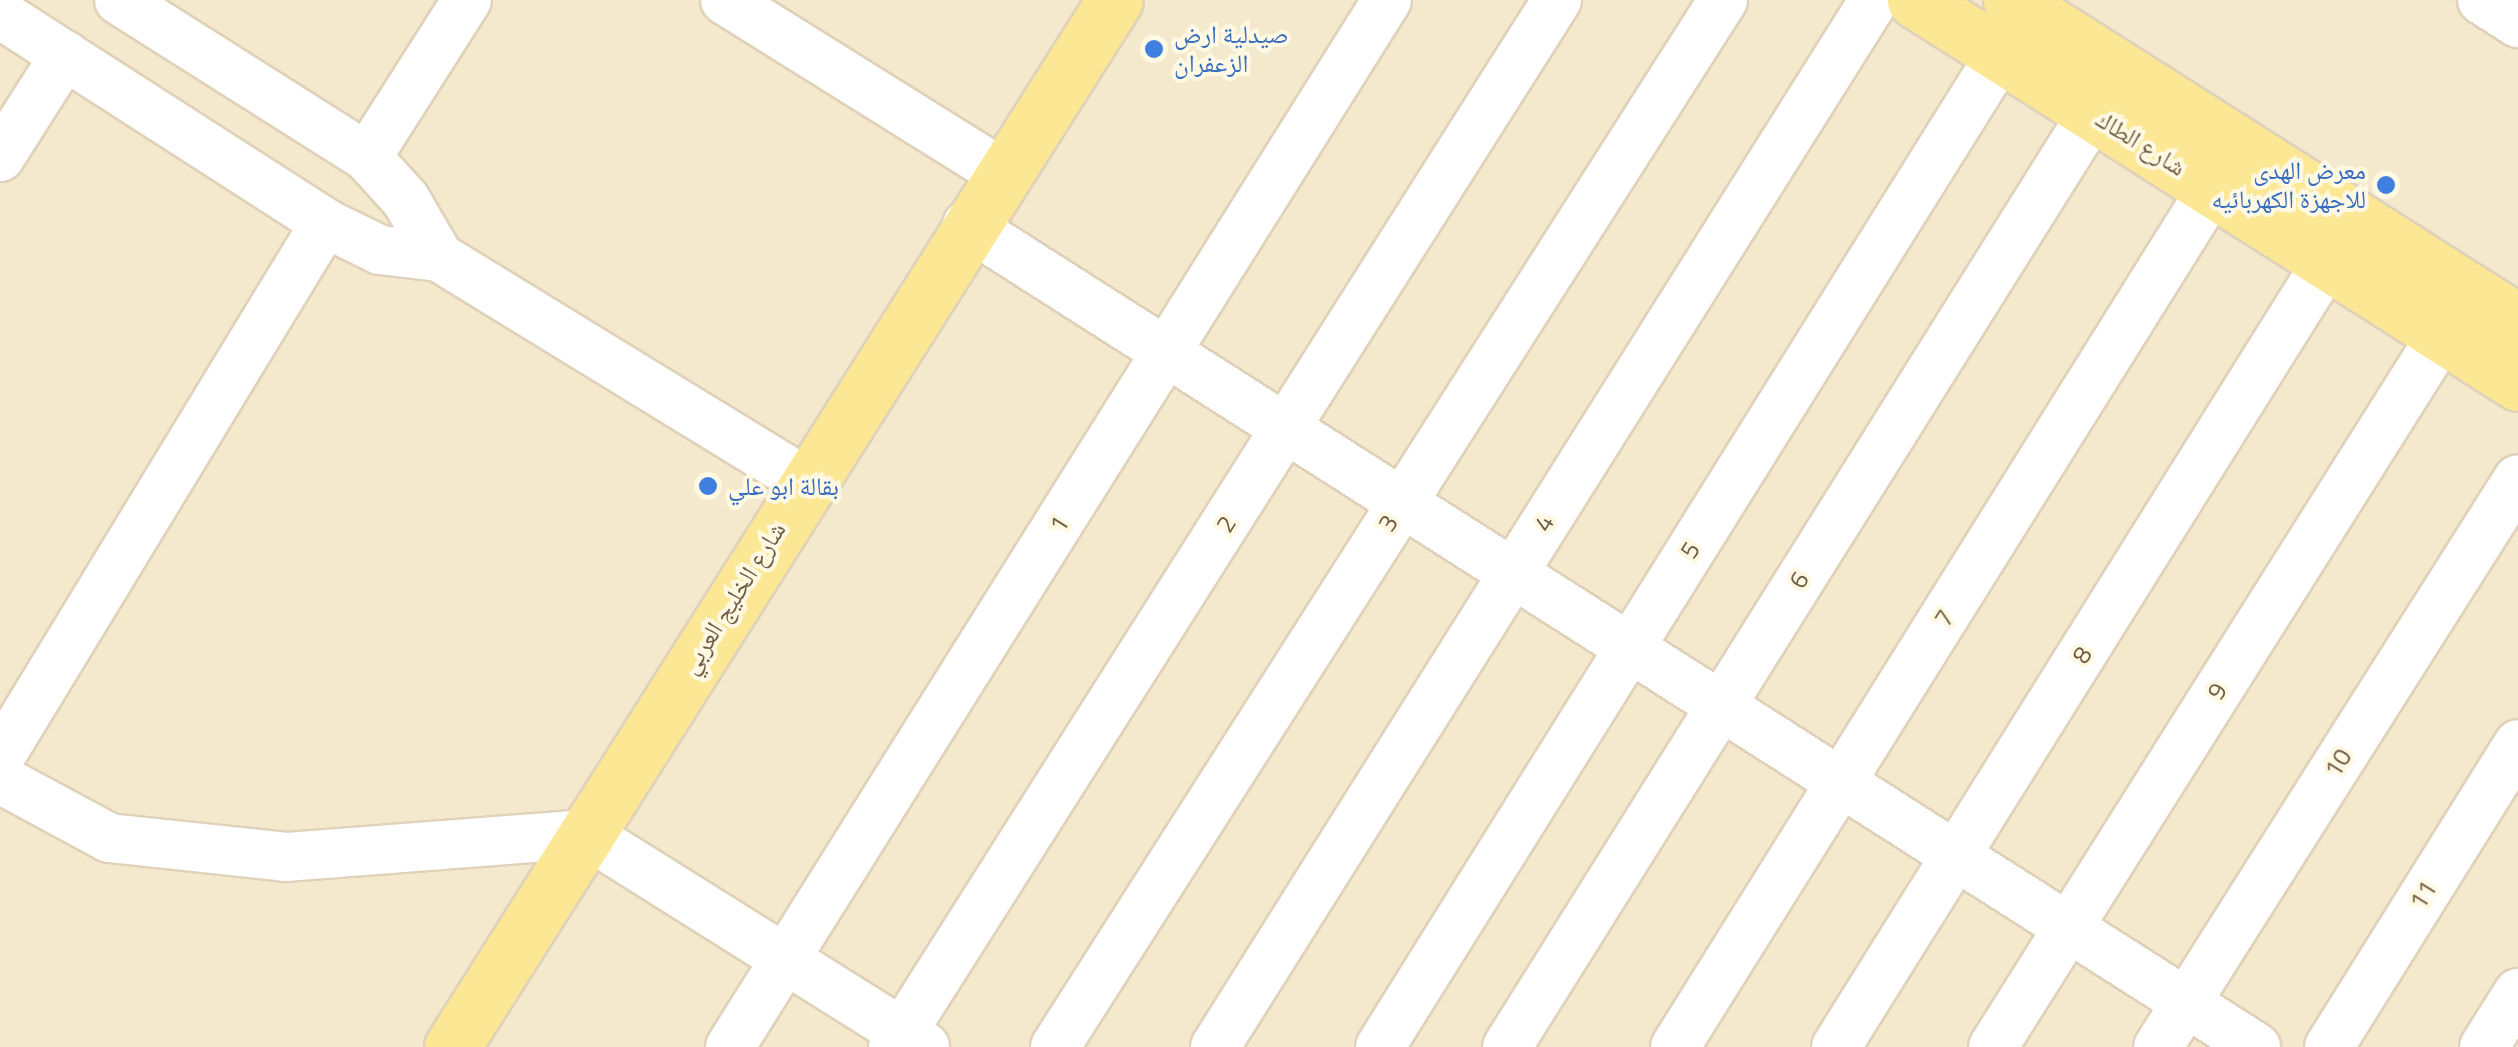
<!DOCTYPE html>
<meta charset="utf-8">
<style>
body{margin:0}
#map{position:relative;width:2518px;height:1047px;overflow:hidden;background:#fcf6de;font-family:"Titillium Web","Noto Naskh Arabic",sans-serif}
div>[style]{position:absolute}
.residential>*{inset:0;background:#f4e9cc;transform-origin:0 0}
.roads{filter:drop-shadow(2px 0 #e0d2ba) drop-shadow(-2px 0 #e0d2ba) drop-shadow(0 2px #e0d2ba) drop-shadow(0 -2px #e0d2ba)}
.minor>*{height:48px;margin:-24px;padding:0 24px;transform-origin:24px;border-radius:24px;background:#fff}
.major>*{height:55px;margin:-27.5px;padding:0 27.5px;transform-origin:27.5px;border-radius:27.5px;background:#fce894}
.dots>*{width:28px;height:28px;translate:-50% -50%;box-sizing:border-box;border:5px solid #fff9e4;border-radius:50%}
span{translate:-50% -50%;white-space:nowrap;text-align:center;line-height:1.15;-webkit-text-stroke:8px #fff9e4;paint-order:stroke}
.shop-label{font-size:25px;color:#366cbe}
.left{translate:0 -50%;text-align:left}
.right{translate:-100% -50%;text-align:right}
.street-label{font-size:25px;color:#715d46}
</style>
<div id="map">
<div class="residential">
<i style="left:0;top:0;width:2518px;height:1047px"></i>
</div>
<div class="roads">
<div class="minor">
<i style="left:119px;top:0;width:294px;rotate:32.3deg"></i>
<i style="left:367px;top:157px;width:58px;rotate:47.8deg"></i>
<i style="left:406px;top:200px;width:66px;rotate:59.9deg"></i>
<i style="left:725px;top:0;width:324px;rotate:32deg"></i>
<i style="left:2482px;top:0;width:43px;rotate:32.6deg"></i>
<i style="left:0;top:14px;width:386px;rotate:32.7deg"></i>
<i style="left:325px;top:223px;width:61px;rotate:26.1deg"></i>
<i style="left:380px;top:250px;width:59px;rotate:6.8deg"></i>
<i style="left:439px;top:257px;width:430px;rotate:31.5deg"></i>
<i style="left:0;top:157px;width:121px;rotate:-57.5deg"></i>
<i style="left:367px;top:157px;width:186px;rotate:-57.5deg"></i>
<i style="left:967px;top:225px;width:1529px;rotate:32.53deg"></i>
<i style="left:0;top:757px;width:625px;rotate:-58.67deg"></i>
<i style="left:0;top:779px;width:124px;rotate:28.4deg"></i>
<i style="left:109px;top:838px;width:178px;rotate:6.1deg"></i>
<i style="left:286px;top:857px;width:301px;rotate:-4.4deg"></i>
<i style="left:586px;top:834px;width:400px;rotate:32.1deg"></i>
<i style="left:730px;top:1047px;width:1236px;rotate:-57.89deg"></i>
<i style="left:893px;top:1047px;width:1240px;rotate:-57.62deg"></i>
<i style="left:1055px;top:1047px;width:1242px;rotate:-57.46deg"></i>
<i style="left:1215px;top:1047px;width:1237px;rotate:-57.81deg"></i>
<i style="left:1380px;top:1047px;width:1171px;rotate:-57.98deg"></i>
<i style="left:1507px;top:1047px;width:1103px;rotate:-57.9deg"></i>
<i style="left:1675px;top:1047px;width:1012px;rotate:-57.96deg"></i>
<i style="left:1836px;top:1047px;width:926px;rotate:-57.97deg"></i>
<i style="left:1993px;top:1047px;width:842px;rotate:-57.76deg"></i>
<i style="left:2158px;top:1047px;width:672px;rotate:-57.63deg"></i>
<i style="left:2329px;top:1047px;width:357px;rotate:-58deg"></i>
<i style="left:2484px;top:1047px;width:64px;rotate:-57.8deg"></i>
</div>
<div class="major">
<i style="left:1915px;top:0;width:714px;rotate:32.42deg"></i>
<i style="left:2011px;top:0;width:601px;rotate:32.42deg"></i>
<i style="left:452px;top:1047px;width:1239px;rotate:-57.66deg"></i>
</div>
</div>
<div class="dots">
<i style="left:1154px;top:49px;background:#3f7fe0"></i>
<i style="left:2386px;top:185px;background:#3f7fe0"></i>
<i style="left:708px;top:486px;background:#3f7fe0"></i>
</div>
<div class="shop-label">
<span class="left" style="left:1174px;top:49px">صيدلية ارض<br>الزعفران</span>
<span class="right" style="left:2366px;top:185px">معرض الهدى<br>للاجهزة الكهربائيه</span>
<span class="left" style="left:728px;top:486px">بقالة ابو علي</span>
</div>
<div class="street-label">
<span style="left:2141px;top:143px;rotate:32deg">شارع الطاك</span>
<span style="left:1388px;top:523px;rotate:-58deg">3</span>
<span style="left:1544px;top:523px;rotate:-58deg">4</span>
<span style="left:1059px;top:524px;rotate:-58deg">1</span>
<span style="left:1226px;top:524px;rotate:-58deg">2</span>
<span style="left:1690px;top:550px;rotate:-58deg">5</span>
<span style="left:1799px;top:580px;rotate:-58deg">6</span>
<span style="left:733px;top:598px;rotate:-58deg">شارع الخليج العربي</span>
<span style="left:1944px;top:618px;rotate:-58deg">7</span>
<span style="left:2082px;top:655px;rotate:-58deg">8</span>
<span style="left:2217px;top:691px;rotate:-58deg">9</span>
<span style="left:2338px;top:763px;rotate:-58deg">10</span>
<span style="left:2423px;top:895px;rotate:-58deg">11</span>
</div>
</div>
